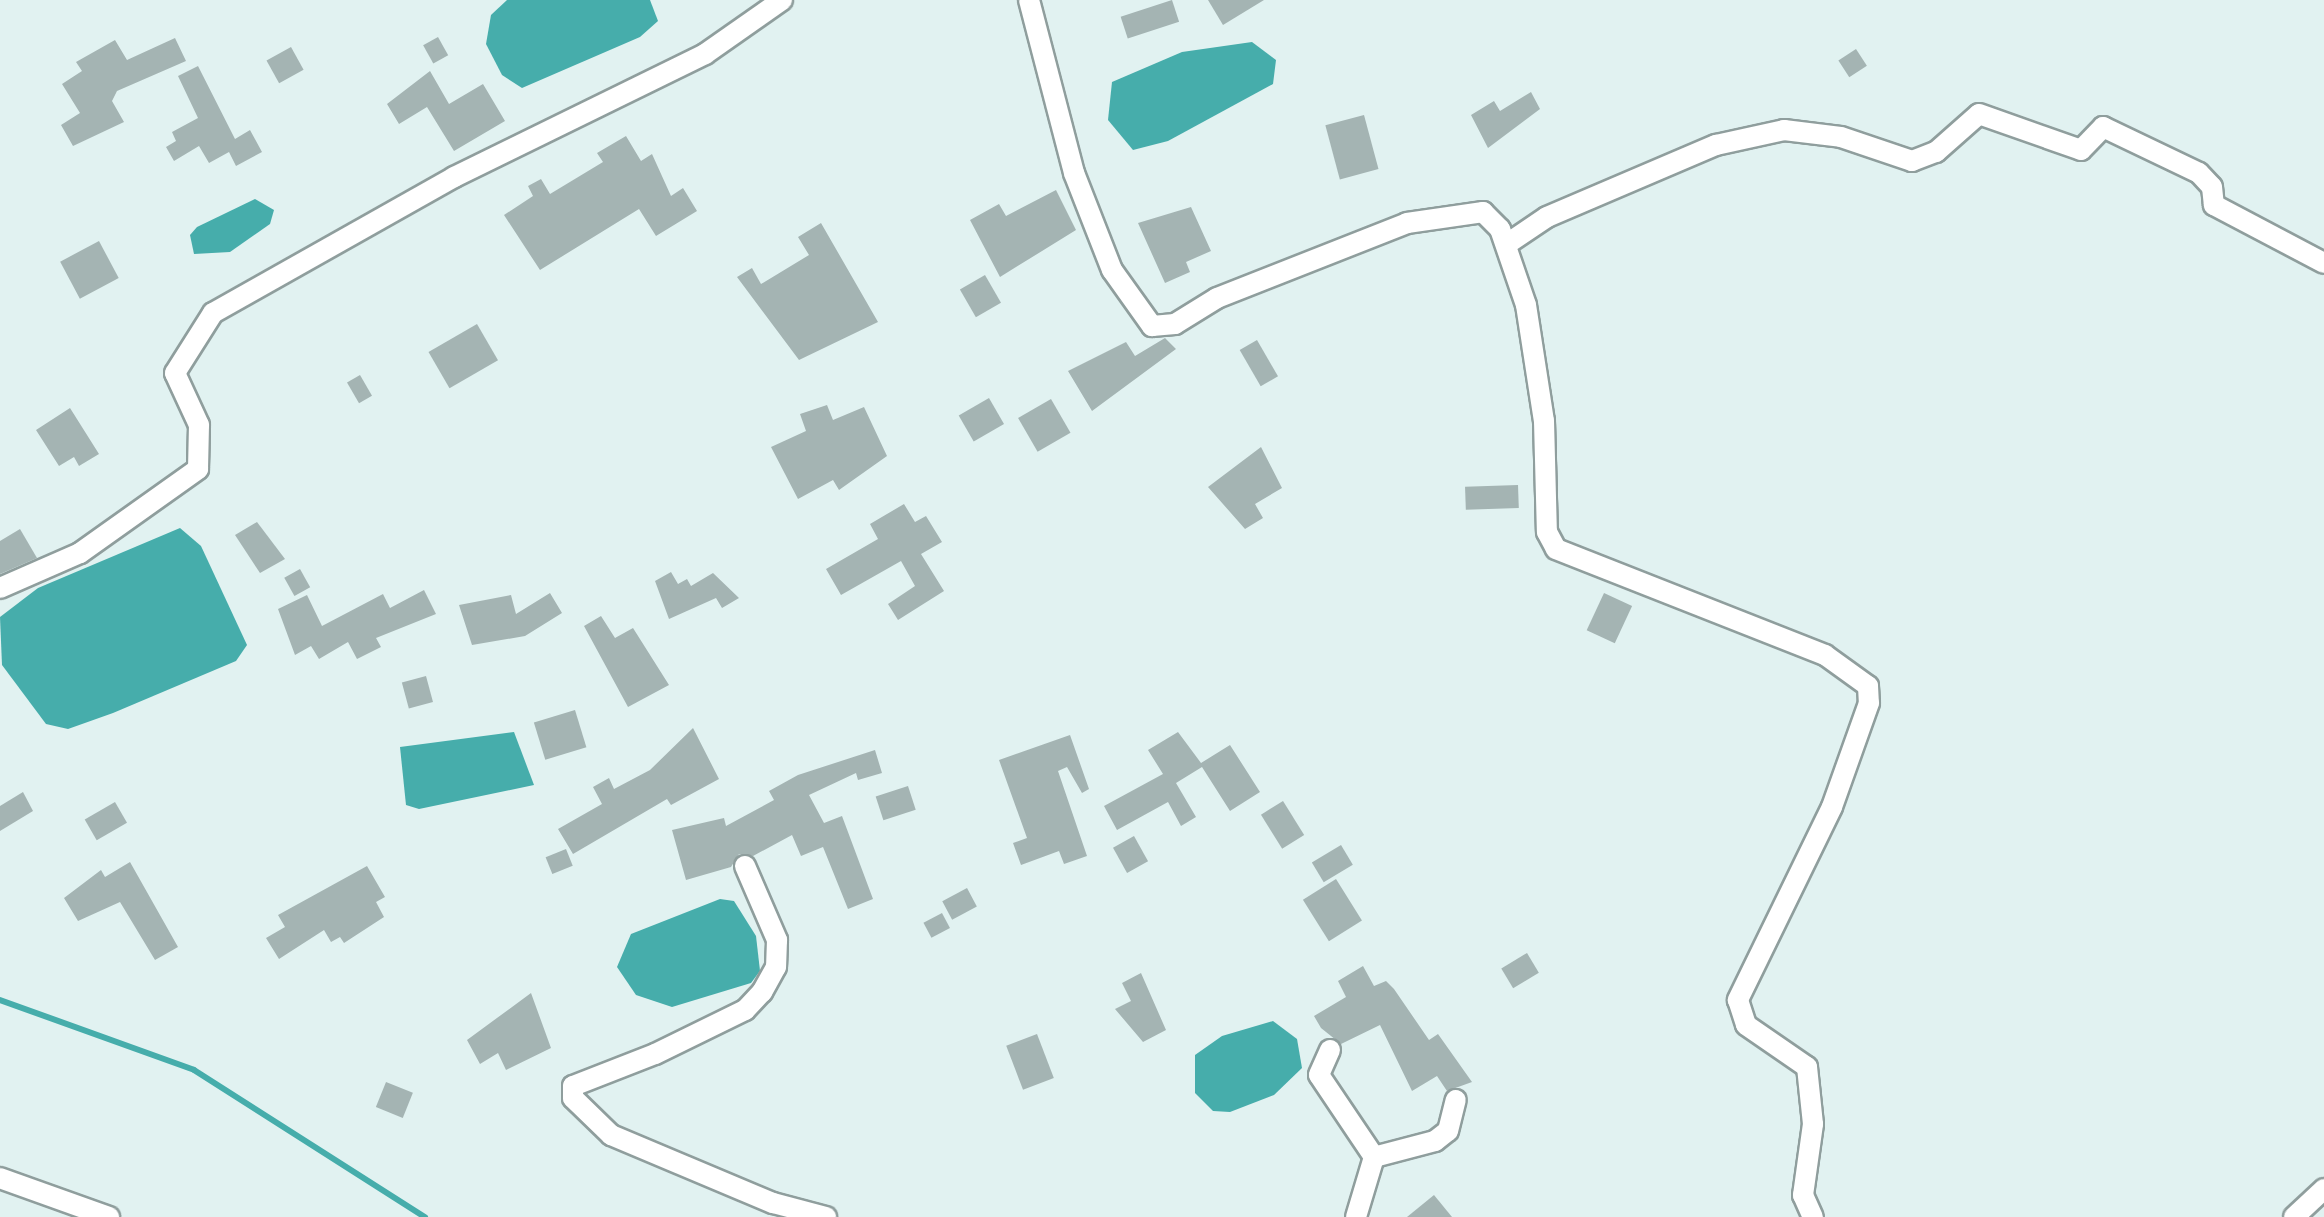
<!DOCTYPE html>
<style>
body{margin:0}
#map{position:relative;width:2324px;height:1217px;overflow:hidden;background:#e1f2f1;font-family:"Nunito Sans",sans-serif}
div>[style]{position:absolute}
.water>*{inset:0;background:#46adab}
.stream>*{height:6px;margin:-3px;padding:0 3px;transform-origin:3px;border-radius:3px;background:#46adab}
.building>*{inset:0;background:#a4b4b3;transform-origin:0 0}
.roads{filter:drop-shadow(2px 0 #8f9e9d) drop-shadow(-2px 0 #8f9e9d) drop-shadow(0 2px #8f9e9d) drop-shadow(0 -2px #8f9e9d)}
.minor>*{height:20px;margin:-10px;padding:0 10px;transform-origin:10px;border-radius:10px;background:#fff}
span{translate:-50% -50%;white-space:nowrap;text-align:center;line-height:1.15;-webkit-text-stroke:6px #fff;paint-order:stroke}
</style>
<div id="map">
<div class="water">
<i style="clip-path:polygon(507px 0,650px 0,658px 21px,640px 37px,522px 88px,502px 75px,486px 44px,491px 15px)"></i>
<i style="clip-path:polygon(1252px 42px,1276px 60px,1273px 84px,1168px 141px,1133px 150px,1108px 120px,1112px 82px,1182px 52px)"></i>
<i style="clip-path:polygon(255px 199px,274px 210px,270px 224px,230px 252px,194px 254px,190px 235px,197px 227px)"></i>
<i style="clip-path:polygon(180px 528px,201px 546px,247px 645px,236px 661px,113px 713px,68px 729px,46px 724px,2px 665px,0 617px,38px 588px)"></i>
<i style="clip-path:polygon(514px 732px,534px 785px,419px 809px,406px 805px,400px 747px)"></i>
<i style="clip-path:polygon(720px 899px,734px 901px,756px 936px,760px 971px,751px 983px,672px 1007px,636px 995px,617px 967px,631px 934px)"></i>
<i style="clip-path:polygon(1273px 1021px,1297px 1039px,1302px 1068px,1274px 1095px,1230px 1112px,1213px 1111px,1195px 1093px,1195px 1055px,1222px 1036px)"></i>
</div>
<div class="stream">
<i style="left:0;top:1000px;width:206px;rotate:19.8deg"></i>
<i style="left:194px;top:1070px;width:274px;rotate:32.5deg"></i>
</div>
<div class="building">
<i style="left:1172px;top:0;width:23px;height:54px;rotate:72deg"></i>
<i style="clip-path:polygon(1208px 0,1264px 0,1223px 25px)"></i>
<i style="left:438px;top:37px;width:21px;height:17px;rotate:61deg"></i>
<i style="clip-path:polygon(175px 38px,186px 61px,117px 91px,112px 101px,124px 122px,73px 146px,61px 125px,80px 113px,62px 84px,82px 71px,76px 62px,115px 40px,127px 60px)"></i>
<i style="left:291px;top:47px;width:26px;height:28px;rotate:61deg"></i>
<i style="left:1856px;top:49px;width:20px;height:21px;rotate:57deg"></i>
<i style="clip-path:polygon(198px 66px,235px 139px,250px 130px,262px 152px,236px 166px,229px 152px,209px 163px,199px 146px,174px 161px,166px 147px,176px 141px,172px 132px,198px 118px,178px 76px)"></i>
<i style="clip-path:polygon(430px 71px,449px 104px,483px 84px,505px 121px,454px 151px,427px 107px,399px 124px,387px 104px)"></i>
<i style="clip-path:polygon(1531px 92px,1540px 109px,1488px 148px,1471px 115px,1494px 101px,1500px 111px)"></i>
<i style="left:1364px;top:115px;width:56px;height:40px;rotate:75deg"></i>
<i style="clip-path:polygon(626px 136px,641px 161px,652px 154px,671px 196px,683px 188px,697px 211px,656px 236px,639px 209px,540px 270px,504px 215px,533px 196px,528px 186px,541px 179px,550px 194px,603px 162px,597px 153px)"></i>
<i style="clip-path:polygon(1056px 190px,1076px 230px,1000px 277px,970px 220px,999px 204px,1006px 216px)"></i>
<i style="clip-path:polygon(1191px 207px,1211px 251px,1186px 262px,1190px 272px,1165px 283px,1138px 223px)"></i>
<i style="clip-path:polygon(821px 223px,878px 322px,799px 360px,737px 277px,752px 268px,761px 284px,809px 255px,798px 237px)"></i>
<i style="left:99px;top:241px;width:42px;height:44px;rotate:62deg"></i>
<i style="left:985px;top:275px;width:32px;height:29px;rotate:60deg"></i>
<i style="left:477px;top:324px;width:42px;height:56px;rotate:60deg"></i>
<i style="clip-path:polygon(1165px 338px,1176px 349px,1092px 411px,1068px 371px,1126px 342px,1135px 356px)"></i>
<i style="left:1257px;top:340px;width:42px;height:20px;rotate:60deg"></i>
<i style="left:360px;top:375px;width:24px;height:15px;rotate:60deg"></i>
<i style="left:989px;top:398px;width:30px;height:35px;rotate:60deg"></i>
<i style="left:1051px;top:399px;width:39px;height:38px;rotate:60deg"></i>
<i style="clip-path:polygon(827px 405px,833px 420px,864px 407px,887px 456px,839px 490px,833px 480px,798px 499px,771px 447px,806px 431px,800px 414px)"></i>
<i style="clip-path:polygon(70px 408px,99px 454px,79px 466px,74px 457px,59px 466px,36px 430px)"></i>
<i style="clip-path:polygon(1261px 447px,1282px 488px,1255px 504px,1263px 518px,1245px 529px,1208px 487px)"></i>
<i style="left:1518px;top:485px;width:23px;height:53px;rotate:88deg"></i>
<i style="clip-path:polygon(904px 504px,915px 522px,926px 516px,942px 542px,921px 554px,944px 591px,898px 620px,888px 604px,915px 586px,901px 561px,841px 595px,826px 569px,878px 539px,870px 524px)"></i>
<i style="clip-path:polygon(257px 522px,285px 559px,260px 573px,235px 535px)"></i>
<i style="clip-path:polygon(20px 529px,37px 558px,0 574px,0 541px)"></i>
<i style="left:300px;top:569px;width:21px;height:18px;rotate:61deg"></i>
<i style="clip-path:polygon(671px 572px,678px 584px,687px 579px,691px 586px,713px 573px,739px 598px,722px 608px,716px 598px,669px 619px,655px 581px)"></i>
<i style="clip-path:polygon(424px 590px,436px 614px,376px 638px,381px 647px,357px 659px,348px 642px,319px 659px,311px 646px,295px 655px,278px 609px,307px 595px,322px 626px,383px 594px,390px 608px)"></i>
<i style="clip-path:polygon(550px 593px,562px 613px,525px 636px,472px 645px,459px 605px,511px 595px,516px 614px)"></i>
<i style="left:1604px;top:593px;width:31px;height:41px;rotate:25deg"></i>
<i style="clip-path:polygon(601px 616px,615px 638px,633px 628px,669px 685px,628px 707px,584px 626px)"></i>
<i style="left:426px;top:676px;width:27px;height:25px;rotate:75deg"></i>
<i style="left:575px;top:710px;width:39px;height:43px;rotate:73deg"></i>
<i style="clip-path:polygon(693px 728px,719px 779px,671px 805px,667px 799px,573px 854px,558px 829px,602px 804px,593px 787px,609px 778px,614px 789px,650px 770px)"></i>
<i style="clip-path:polygon(1178px 732px,1201px 763px,1230px 745px,1260px 792px,1230px 811px,1202px 767px,1176px 783px,1196px 817px,1181px 826px,1168px 802px,1117px 830px,1104px 806px,1163px 774px,1148px 750px)"></i>
<i style="clip-path:polygon(1070px 735px,1089px 789px,1082px 793px,1067px 767px,1058px 771px,1087px 856px,1064px 864px,1059px 851px,1021px 865px,1013px 843px,1027px 838px,999px 760px)"></i>
<i style="clip-path:polygon(875px 750px,882px 773px,858px 780px,856px 773px,809px 795px,824px 823px,842px 816px,873px 899px,848px 909px,823px 847px,801px 856px,792px 835px,753px 856px,739px 854px,731px 867px,686px 880px,672px 830px,724px 818px,726px 826px,774px 800px,769px 791px,798px 775px)"></i>
<i style="left:908px;top:786px;width:25px;height:34px;rotate:72deg"></i>
<i style="clip-path:polygon(23px 792px,33px 811px,0 831px,0 806px)"></i>
<i style="left:1283px;top:801px;width:40px;height:26px;rotate:58deg"></i>
<i style="left:115px;top:802px;width:24px;height:35px;rotate:60deg"></i>
<i style="left:1134px;top:836px;width:29px;height:24px;rotate:61deg"></i>
<i style="left:1341px;top:845px;width:23px;height:34px;rotate:59deg"></i>
<i style="left:566px;top:849px;width:18px;height:22px;rotate:68deg"></i>
<i style="clip-path:polygon(130px 862px,178px 947px,155px 960px,120px 902px,78px 921px,64px 898px,101px 870px,105px 877px)"></i>
<i style="clip-path:polygon(367px 866px,385px 897px,376px 902px,384px 917px,344px 943px,340px 937px,331px 942px,324px 930px,279px 959px,266px 938px,285px 927px,278px 915px)"></i>
<i style="left:1336px;top:879px;width:49px;height:39px;rotate:58deg"></i>
<i style="left:967px;top:888px;width:21px;height:28px;rotate:62deg"></i>
<i style="left:942px;top:913px;width:17px;height:21px;rotate:62deg"></i>
<i style="left:1527px;top:953px;width:23px;height:30px;rotate:59deg"></i>
<i style="clip-path:polygon(1363px 966px,1374px 986px,1386px 981px,1394px 989px,1429px 1040px,1438px 1034px,1472px 1082px,1447px 1091px,1437px 1076px,1412px 1091px,1380px 1025px,1341px 1044px,1321px 1028px,1314px 1016px,1346px 997px,1338px 981px)"></i>
<i style="clip-path:polygon(1141px 973px,1166px 1030px,1143px 1042px,1115px 1009px,1131px 1001px,1122px 983px)"></i>
<i style="clip-path:polygon(531px 993px,551px 1048px,506px 1070px,498px 1053px,480px 1064px,467px 1040px)"></i>
<i style="left:1037px;top:1034px;width:47px;height:33px;rotate:69deg"></i>
<i style="left:386px;top:1082px;width:29px;height:27px;rotate:22deg"></i>
<i style="clip-path:polygon(1434px 1195px,1452px 1217px,1407px 1217px)"></i>
</div>
<div class="roads">
<div class="minor">
<i style="left:1029px;top:0;width:179px;rotate:75.4deg"></i>
<i style="left:1074px;top:173px;width:104px;rotate:68.6deg"></i>
<i style="left:1112px;top:270px;width:69px;rotate:54.5deg"></i>
<i style="left:1152px;top:326px;width:23px;rotate:-5deg"></i>
<i style="left:1175px;top:324px;width:49px;rotate:-31.8deg"></i>
<i style="left:1217px;top:298px;width:204px;rotate:-21.5deg"></i>
<i style="left:1407px;top:223px;width:77px;rotate:-8.2deg"></i>
<i style="left:1483px;top:212px;width:24px;rotate:45deg"></i>
<i style="left:1500px;top:229px;width:80px;rotate:71.1deg"></i>
<i style="left:1526px;top:305px;width:117px;rotate:81.2deg"></i>
<i style="left:1544px;top:421px;width:111px;rotate:88.5deg"></i>
<i style="left:1547px;top:532px;width:19px;rotate:62deg"></i>
<i style="left:1556px;top:549px;width:289px;rotate:21.5deg"></i>
<i style="left:1825px;top:655px;width:53px;rotate:35.8deg"></i>
<i style="left:1868px;top:686px;width:17px;rotate:87deg"></i>
<i style="left:1869px;top:703px;width:110px;rotate:109.6deg"></i>
<i style="left:1832px;top:807px;width:215px;rotate:116deg"></i>
<i style="left:1738px;top:1000px;width:26px;rotate:72deg"></i>
<i style="left:1746px;top:1025px;width:74px;rotate:34.5deg"></i>
<i style="left:1807px;top:1067px;width:57px;rotate:84deg"></i>
<i style="left:1813px;top:1124px;width:72px;rotate:98deg"></i>
<i style="left:1803px;top:1195px;width:24px;rotate:66deg"></i>
<i style="left:1507px;top:244px;width:48px;rotate:-34deg"></i>
<i style="left:1547px;top:217px;width:184px;rotate:-23.1deg"></i>
<i style="left:1716px;top:145px;width:70px;rotate:-12.4deg"></i>
<i style="left:1784px;top:130px;width:57px;rotate:7deg"></i>
<i style="left:1841px;top:137px;width:75px;rotate:18.7deg"></i>
<i style="left:1912px;top:161px;width:26px;rotate:-21deg"></i>
<i style="left:1936px;top:152px;width:57px;rotate:-41.5deg"></i>
<i style="left:1979px;top:114px;width:108px;rotate:19.4deg"></i>
<i style="left:2081px;top:150px;width:32px;rotate:-46deg"></i>
<i style="left:2103px;top:127px;width:106px;rotate:25.6deg"></i>
<i style="left:2199px;top:173px;width:19px;rotate:47deg"></i>
<i style="left:2212px;top:187px;width:18px;rotate:84deg"></i>
<i style="left:2214px;top:205px;width:124px;rotate:27.8deg"></i>
<i style="left:0;top:588px;width:87px;rotate:-23.6deg"></i>
<i style="left:80px;top:553px;width:145px;rotate:-35.4deg"></i>
<i style="left:198px;top:469px;width:44px;rotate:-88.7deg"></i>
<i style="left:199px;top:425px;width:57px;rotate:-114.8deg"></i>
<i style="left:175px;top:373px;width:71px;rotate:-57.7deg"></i>
<i style="left:213px;top:313px;width:277px;rotate:-29.4deg"></i>
<i style="left:454px;top:177px;width:280px;rotate:-26.1deg"></i>
<i style="left:705px;top:54px;width:94px;rotate:-35deg"></i>
<i style="left:745px;top:866px;width:81px;rotate:66.6deg"></i>
<i style="left:777px;top:940px;width:27px;rotate:92deg"></i>
<i style="left:776px;top:967px;width:29px;rotate:119deg"></i>
<i style="left:762px;top:992px;width:25px;rotate:133deg"></i>
<i style="left:745px;top:1010px;width:100px;rotate:153.9deg"></i>
<i style="left:655px;top:1054px;width:88px;rotate:158.7deg"></i>
<i style="left:573px;top:1086px;width:12px;rotate:90deg"></i>
<i style="left:573px;top:1098px;width:53px;rotate:44.2deg"></i>
<i style="left:611px;top:1135px;width:176px;rotate:22.8deg"></i>
<i style="left:773px;top:1203px;width:55px;rotate:14.8deg"></i>
<i style="left:1330px;top:1050px;width:27px;rotate:114deg"></i>
<i style="left:1319px;top:1075px;width:99px;rotate:56.1deg"></i>
<i style="left:0;top:1178px;width:116px;rotate:19.7deg"></i>
<i style="left:1356px;top:1217px;width:63px;rotate:-73.3deg"></i>
<i style="left:1374px;top:1157px;width:63px;rotate:-14.7deg"></i>
<i style="left:1435px;top:1141px;width:16px;rotate:-38deg"></i>
<i style="left:1448px;top:1131px;width:32px;rotate:-76deg"></i>
<i style="left:2294px;top:1217px;width:41px;rotate:-43deg"></i>
</div>
</div>
</div>
